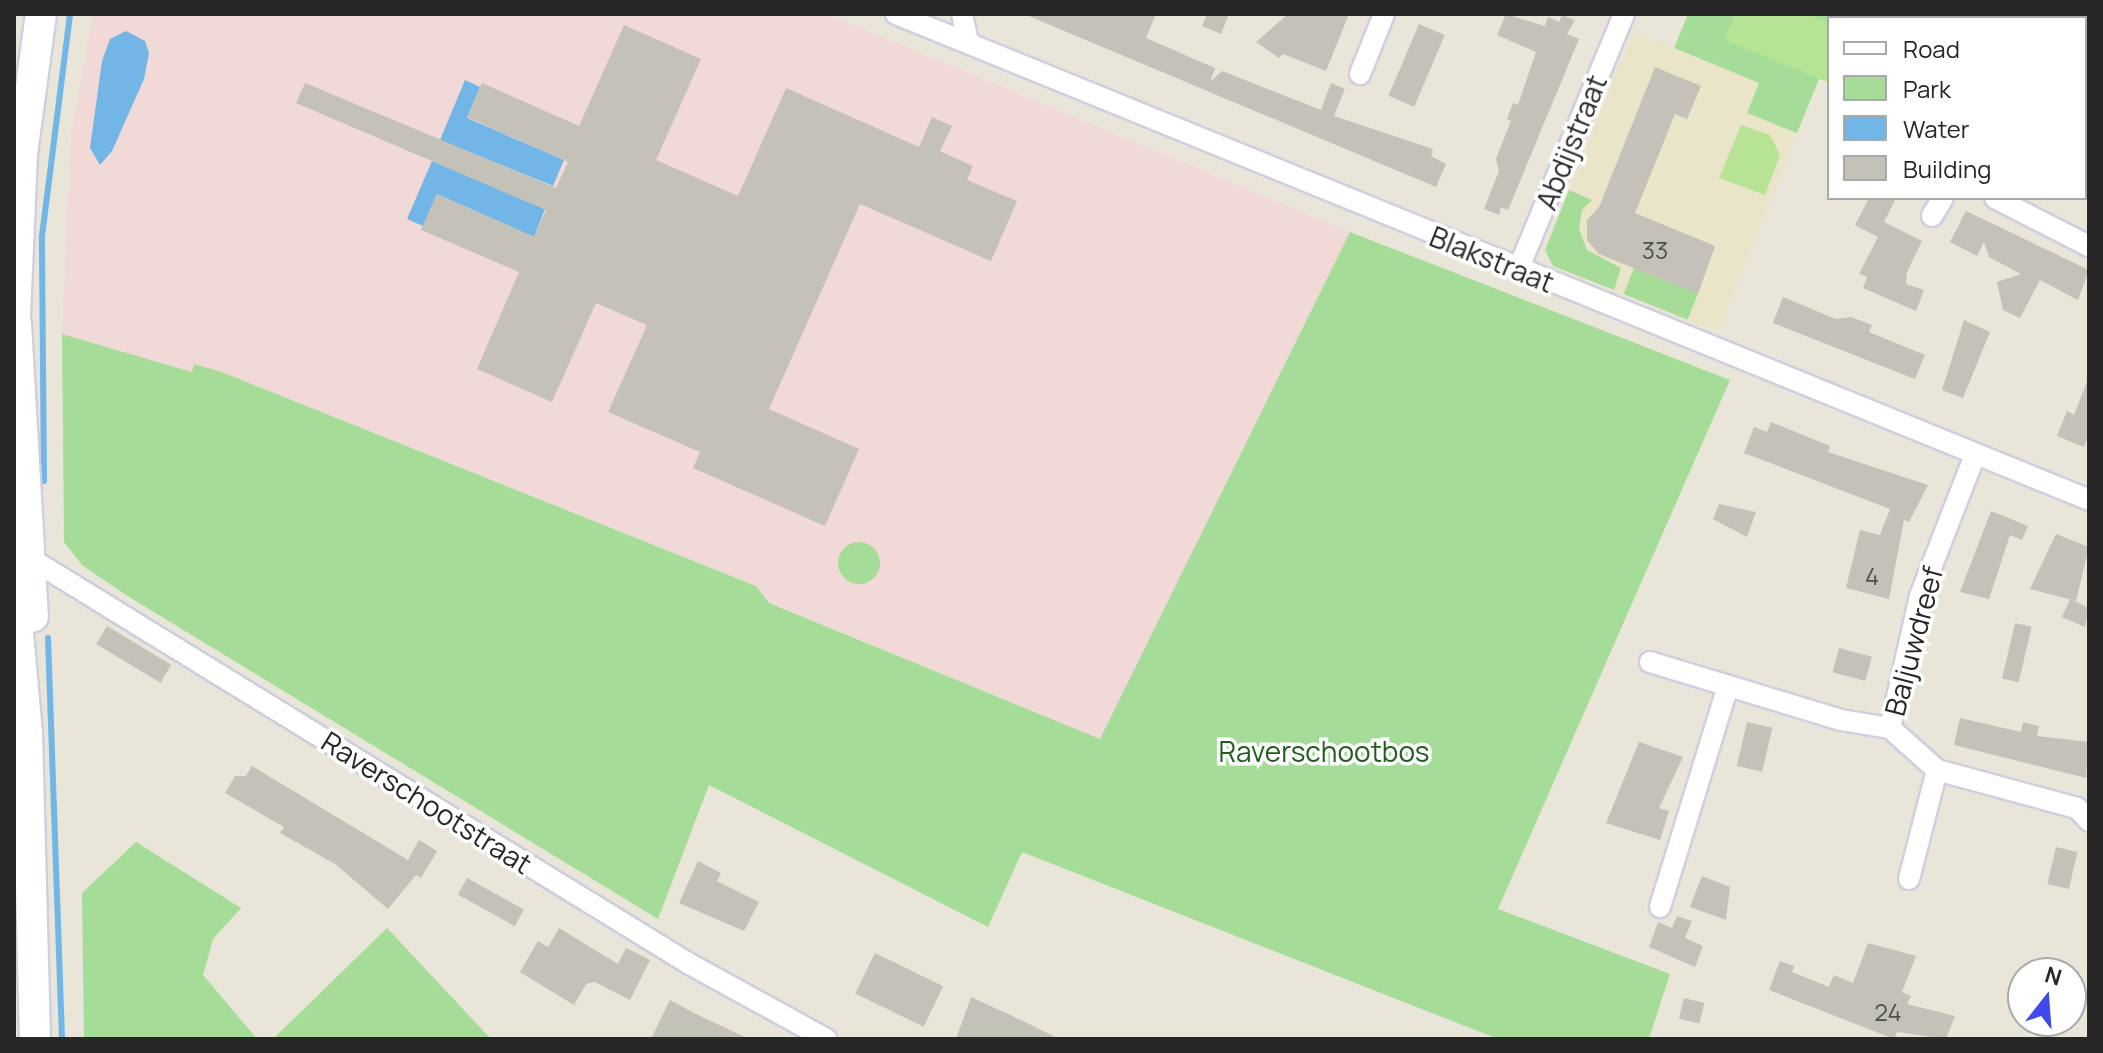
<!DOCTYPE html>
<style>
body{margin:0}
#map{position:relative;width:2103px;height:1053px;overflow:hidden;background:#e9e5d9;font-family:Manrope,sans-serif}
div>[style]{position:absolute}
.education>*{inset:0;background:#eae4c9}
.medical>*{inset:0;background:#f0d9d6}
.green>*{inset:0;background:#a5dd98;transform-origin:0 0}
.round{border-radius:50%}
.pitch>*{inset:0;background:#b6e494}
.water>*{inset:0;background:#71b6e6}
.stream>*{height:6px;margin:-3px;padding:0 3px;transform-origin:3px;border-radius:3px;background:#71b6e6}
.building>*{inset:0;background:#c4c1b9;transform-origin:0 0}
.roads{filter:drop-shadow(2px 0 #cfcfe0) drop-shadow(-2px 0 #cfcfe0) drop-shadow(0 2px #cfcfe0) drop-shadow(0 -2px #cfcfe0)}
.minor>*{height:20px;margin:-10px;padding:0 10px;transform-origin:10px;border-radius:10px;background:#fff}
.secondary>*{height:30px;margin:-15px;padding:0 15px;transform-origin:15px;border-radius:15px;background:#fff}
span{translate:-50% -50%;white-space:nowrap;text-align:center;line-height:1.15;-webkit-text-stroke:7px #fff;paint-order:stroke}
.number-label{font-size:24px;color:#4e4e4c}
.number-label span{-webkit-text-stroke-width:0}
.street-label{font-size:28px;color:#272727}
.park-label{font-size:28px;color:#215e1d}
.frame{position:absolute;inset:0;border:16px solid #272727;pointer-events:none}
.legend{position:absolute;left:1827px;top:16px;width:260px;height:184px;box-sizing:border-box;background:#fff;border:2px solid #a9a9a9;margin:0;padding:10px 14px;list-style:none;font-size:24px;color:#272727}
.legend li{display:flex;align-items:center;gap:16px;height:40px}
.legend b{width:40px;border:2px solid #a9a9a9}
.north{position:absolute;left:2007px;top:957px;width:80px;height:80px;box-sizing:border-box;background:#fff;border:2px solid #a9a9a9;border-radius:50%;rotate:17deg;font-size:22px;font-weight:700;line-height:32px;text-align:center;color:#272727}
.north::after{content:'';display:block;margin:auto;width:28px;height:36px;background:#4148ee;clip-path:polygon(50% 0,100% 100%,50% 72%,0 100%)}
</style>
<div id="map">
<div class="education">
<i style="clip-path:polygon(1634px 32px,1809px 103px,1719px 332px,1553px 266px,1545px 250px)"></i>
</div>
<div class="medical">
<i style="clip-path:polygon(93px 14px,827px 14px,1350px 232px,1100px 739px,769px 602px,756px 586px,219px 371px,194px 364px,192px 372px,62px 334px,71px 134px)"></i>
</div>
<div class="green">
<i style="clip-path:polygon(1688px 14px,1845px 14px,1829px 18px,1829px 81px,1819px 79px,1797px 133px,1747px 113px,1759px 83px,1674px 48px)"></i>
<i style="clip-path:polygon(1569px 190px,1592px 200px,1582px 210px,1579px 229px,1587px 250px,1621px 268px,1614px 290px,1553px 266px,1545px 250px)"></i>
<i style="clip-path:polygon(1350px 232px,1730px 380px,1498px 909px,1670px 974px,1649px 1039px,1498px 1039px,1022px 852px,988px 927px,709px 785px,658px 919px,126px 595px,82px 565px,64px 542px,62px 334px,192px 372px,194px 364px,219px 371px,756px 586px,769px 603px,1100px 739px)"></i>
<i style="left:1634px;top:268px;width:69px;height:28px;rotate:22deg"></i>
<i class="round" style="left:838px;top:542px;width:42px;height:42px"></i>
<i style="clip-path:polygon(136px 842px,241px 908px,213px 939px,203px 975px,257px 1039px,84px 1039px,82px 893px)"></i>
<i style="clip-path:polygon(387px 928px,491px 1039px,273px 1039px)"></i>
</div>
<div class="pitch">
<i style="clip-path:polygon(1735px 14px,1806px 14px,1829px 23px,1828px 82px,1724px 40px)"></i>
<i style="clip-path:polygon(1741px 125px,1770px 135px,1780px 155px,1765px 195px,1719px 178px)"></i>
</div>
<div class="water">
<i style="clip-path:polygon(126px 31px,145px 41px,149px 53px,144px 79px,112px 151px,100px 165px,90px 148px,102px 61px,110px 39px)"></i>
<i style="clip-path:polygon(465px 80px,480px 87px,467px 118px,564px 160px,553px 186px,440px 140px)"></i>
<i style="clip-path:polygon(432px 161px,545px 209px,534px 237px,437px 194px,423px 226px,407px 219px)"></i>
</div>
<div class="stream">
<i style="left:44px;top:481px;width:245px;rotate:-90.5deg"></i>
<i style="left:42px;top:236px;width:224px;rotate:-82.8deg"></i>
<i style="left:48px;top:638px;width:401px;rotate:88deg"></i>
</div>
<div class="building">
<i style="clip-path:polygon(1024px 14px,1156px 14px,1146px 38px,1215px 68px,1210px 82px,1222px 71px,1321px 110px,1331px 83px,1345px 89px,1334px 116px,1433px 149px,1431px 156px,1446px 164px,1436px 187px)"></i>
<i style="clip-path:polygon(1207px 14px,1229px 14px,1221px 34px,1202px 26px)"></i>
<i style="clip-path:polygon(1288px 14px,1349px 14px,1326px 71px,1283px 54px,1279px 58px,1256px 42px)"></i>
<i style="clip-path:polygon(1506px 14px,1545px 26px,1548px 17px,1559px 22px,1562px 15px,1575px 20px,1567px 34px,1579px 39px,1508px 210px,1501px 207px,1499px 215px,1484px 209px,1499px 171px,1496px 159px,1511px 121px,1507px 119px,1513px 103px,1518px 105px,1536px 52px,1497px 35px)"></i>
<i style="left:1419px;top:24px;width:28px;height:78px;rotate:23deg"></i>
<i style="clip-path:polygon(624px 25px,701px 59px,656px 160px,738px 196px,786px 88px,919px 147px,932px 117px,952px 126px,940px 151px,973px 166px,967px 180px,1017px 201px,991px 261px,860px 204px,769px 409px,859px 449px,825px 526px,693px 468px,700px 452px,608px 412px,647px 325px,596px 303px,552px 402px,477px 369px,519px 272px,421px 230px,437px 194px,534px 237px,546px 210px,296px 103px,305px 83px,556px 188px,568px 162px,467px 117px,482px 83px,579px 126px)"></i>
<i style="clip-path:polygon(1655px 67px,1701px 86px,1687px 119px,1675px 114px,1635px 213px,1715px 246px,1698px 294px,1599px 254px,1587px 240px,1587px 220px,1599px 207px)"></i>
<i style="clip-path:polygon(1869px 198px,1896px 198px,1884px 222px,1922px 241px,1907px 272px,1906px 284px,1924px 290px,1916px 311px,1863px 288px,1867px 277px,1859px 274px,1878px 237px,1855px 225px)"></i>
<i style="clip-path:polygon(1966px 211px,2089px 270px,2078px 300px,2040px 280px,2020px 318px,2003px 310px,1997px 282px,2021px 274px,1989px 257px,1984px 242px,1977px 256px,1950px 242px)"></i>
<i style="clip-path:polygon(1783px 297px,1836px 319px,1851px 317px,1872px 325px,1869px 332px,1925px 355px,1915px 379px,1773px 323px)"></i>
<i style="clip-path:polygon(1964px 320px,1990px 332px,1963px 398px,1942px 390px)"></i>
<i style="clip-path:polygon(2088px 379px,2089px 433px,2084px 447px,2057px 436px,2067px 411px,2074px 415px)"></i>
<i style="clip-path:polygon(1771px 422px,1830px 446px,1828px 452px,1928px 485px,1909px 522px,1904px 520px,1889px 599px,1846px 588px,1860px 530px,1880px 535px,1890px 509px,1744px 453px,1754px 427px,1767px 432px)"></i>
<i style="clip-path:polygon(1719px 504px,1756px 512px,1747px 537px,1713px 519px)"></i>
<i style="clip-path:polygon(1991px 511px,2028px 526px,2022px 540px,2010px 535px,1989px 599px,1960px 592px)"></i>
<i style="clip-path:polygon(2056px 534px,2089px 547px,2076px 601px,2030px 589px)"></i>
<i style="clip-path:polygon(2070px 599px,2089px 608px,2085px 627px,2062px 617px)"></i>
<i style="left:2015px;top:623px;width:17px;height:57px;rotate:13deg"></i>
<i style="left:107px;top:626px;width:75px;height:21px;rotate:31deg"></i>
<i style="left:1839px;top:648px;width:34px;height:25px;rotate:15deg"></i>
<i style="clip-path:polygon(1960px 718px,2021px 732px,2023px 722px,2039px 726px,2037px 736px,2089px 742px,2086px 778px,1954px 745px)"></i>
<i style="left:1747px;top:722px;width:26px;height:45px;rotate:13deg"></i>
<i style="clip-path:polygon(1639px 742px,1683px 757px,1659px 808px,1669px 811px,1660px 840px,1606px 823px)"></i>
<i style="clip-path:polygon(252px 766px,408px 860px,419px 840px,437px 851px,421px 878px,416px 875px,388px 909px,335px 864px,280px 833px,284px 827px,225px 793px,235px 776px,246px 776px)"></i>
<i style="left:2056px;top:847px;width:22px;height:38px;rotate:13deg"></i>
<i style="clip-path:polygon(698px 861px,721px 873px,717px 881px,759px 902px,744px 931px,679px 903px)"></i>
<i style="clip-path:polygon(1702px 876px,1730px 887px,1726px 920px,1690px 907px)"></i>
<i style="left:467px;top:878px;width:65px;height:19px;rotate:29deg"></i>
<i style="clip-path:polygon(1677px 916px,1692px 921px,1685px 938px,1703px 946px,1695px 967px,1649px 947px,1658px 922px,1672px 928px)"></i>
<i style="clip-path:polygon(559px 928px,618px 964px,626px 948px,650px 960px,630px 1000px,595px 982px,586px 984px,574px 1005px,520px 972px,538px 941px,548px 947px)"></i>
<i style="clip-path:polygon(1868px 943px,1916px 956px,1902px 992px,1911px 996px,1907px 1004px,1955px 1016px,1946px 1039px,1897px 1032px,1894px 1039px,1769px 990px,1780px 961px,1794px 966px,1792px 972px,1829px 987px,1834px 975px,1853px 983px)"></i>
<i style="left:875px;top:953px;width:76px;height:45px;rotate:26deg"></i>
<i style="clip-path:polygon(971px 997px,1023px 1021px,1059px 1039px,956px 1039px)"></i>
<i style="left:1684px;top:998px;width:21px;height:21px;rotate:14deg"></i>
<i style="clip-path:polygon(670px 1000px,694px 1013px,749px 1039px,651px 1039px)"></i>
</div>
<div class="roads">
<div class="minor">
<i style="left:896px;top:14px;width:1288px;rotate:22.16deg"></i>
<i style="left:962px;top:14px;width:30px;rotate:78deg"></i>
<i style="left:2034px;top:18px;width:4px;rotate:-63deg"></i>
<i style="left:1360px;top:74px;width:65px;rotate:-68.2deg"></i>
<i style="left:1995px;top:198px;width:106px;rotate:27.1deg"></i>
<i style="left:1932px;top:216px;width:21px;rotate:-59deg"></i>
<i style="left:1518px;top:270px;width:277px;rotate:-67.5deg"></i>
<i style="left:31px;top:559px;width:771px;rotate:31.59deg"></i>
<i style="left:688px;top:963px;width:158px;rotate:28.8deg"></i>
<i style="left:1650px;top:662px;width:200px;rotate:16.9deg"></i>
<i style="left:1841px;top:720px;width:50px;rotate:9.3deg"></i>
<i style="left:1890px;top:728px;width:135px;rotate:-77.2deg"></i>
<i style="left:1920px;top:596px;width:151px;rotate:-68.7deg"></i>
<i style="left:1890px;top:728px;width:63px;rotate:41.8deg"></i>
<i style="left:1937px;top:770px;width:145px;rotate:15.2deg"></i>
<i style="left:2077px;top:808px;width:18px;rotate:47deg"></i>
<i style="left:1909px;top:879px;width:113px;rotate:-75.6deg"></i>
<i style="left:1660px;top:907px;width:231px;rotate:-72.9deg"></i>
</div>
<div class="secondary">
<i style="left:16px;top:324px;width:293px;rotate:86.7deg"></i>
<i style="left:14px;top:338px;width:184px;rotate:-87.5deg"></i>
<i style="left:22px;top:154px;width:141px;rotate:-82.3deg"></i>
<i style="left:14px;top:588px;width:146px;rotate:84.9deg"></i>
<i style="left:27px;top:733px;width:306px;rotate:88.5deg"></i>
</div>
</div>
<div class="number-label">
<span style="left:1655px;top:250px">33</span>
<span style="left:1872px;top:576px">4</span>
<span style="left:1888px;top:1012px">24</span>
</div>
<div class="street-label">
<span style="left:1571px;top:142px;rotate:-68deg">Abdijstraat</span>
<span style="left:1492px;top:259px;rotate:22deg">Blakstraat</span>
<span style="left:1913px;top:641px;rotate:-75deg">Baljuwdreef</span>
<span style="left:427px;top:802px;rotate:32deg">Raverschootstraat</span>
</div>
<div class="park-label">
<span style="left:1324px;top:751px">Raverschootbos</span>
</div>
<div class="frame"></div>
<ul class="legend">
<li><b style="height:10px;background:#fff"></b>Road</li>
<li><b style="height:22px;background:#a5dd98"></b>Park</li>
<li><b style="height:22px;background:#71b6e6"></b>Water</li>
<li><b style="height:22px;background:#c4c1b9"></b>Building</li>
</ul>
<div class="north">N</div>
</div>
